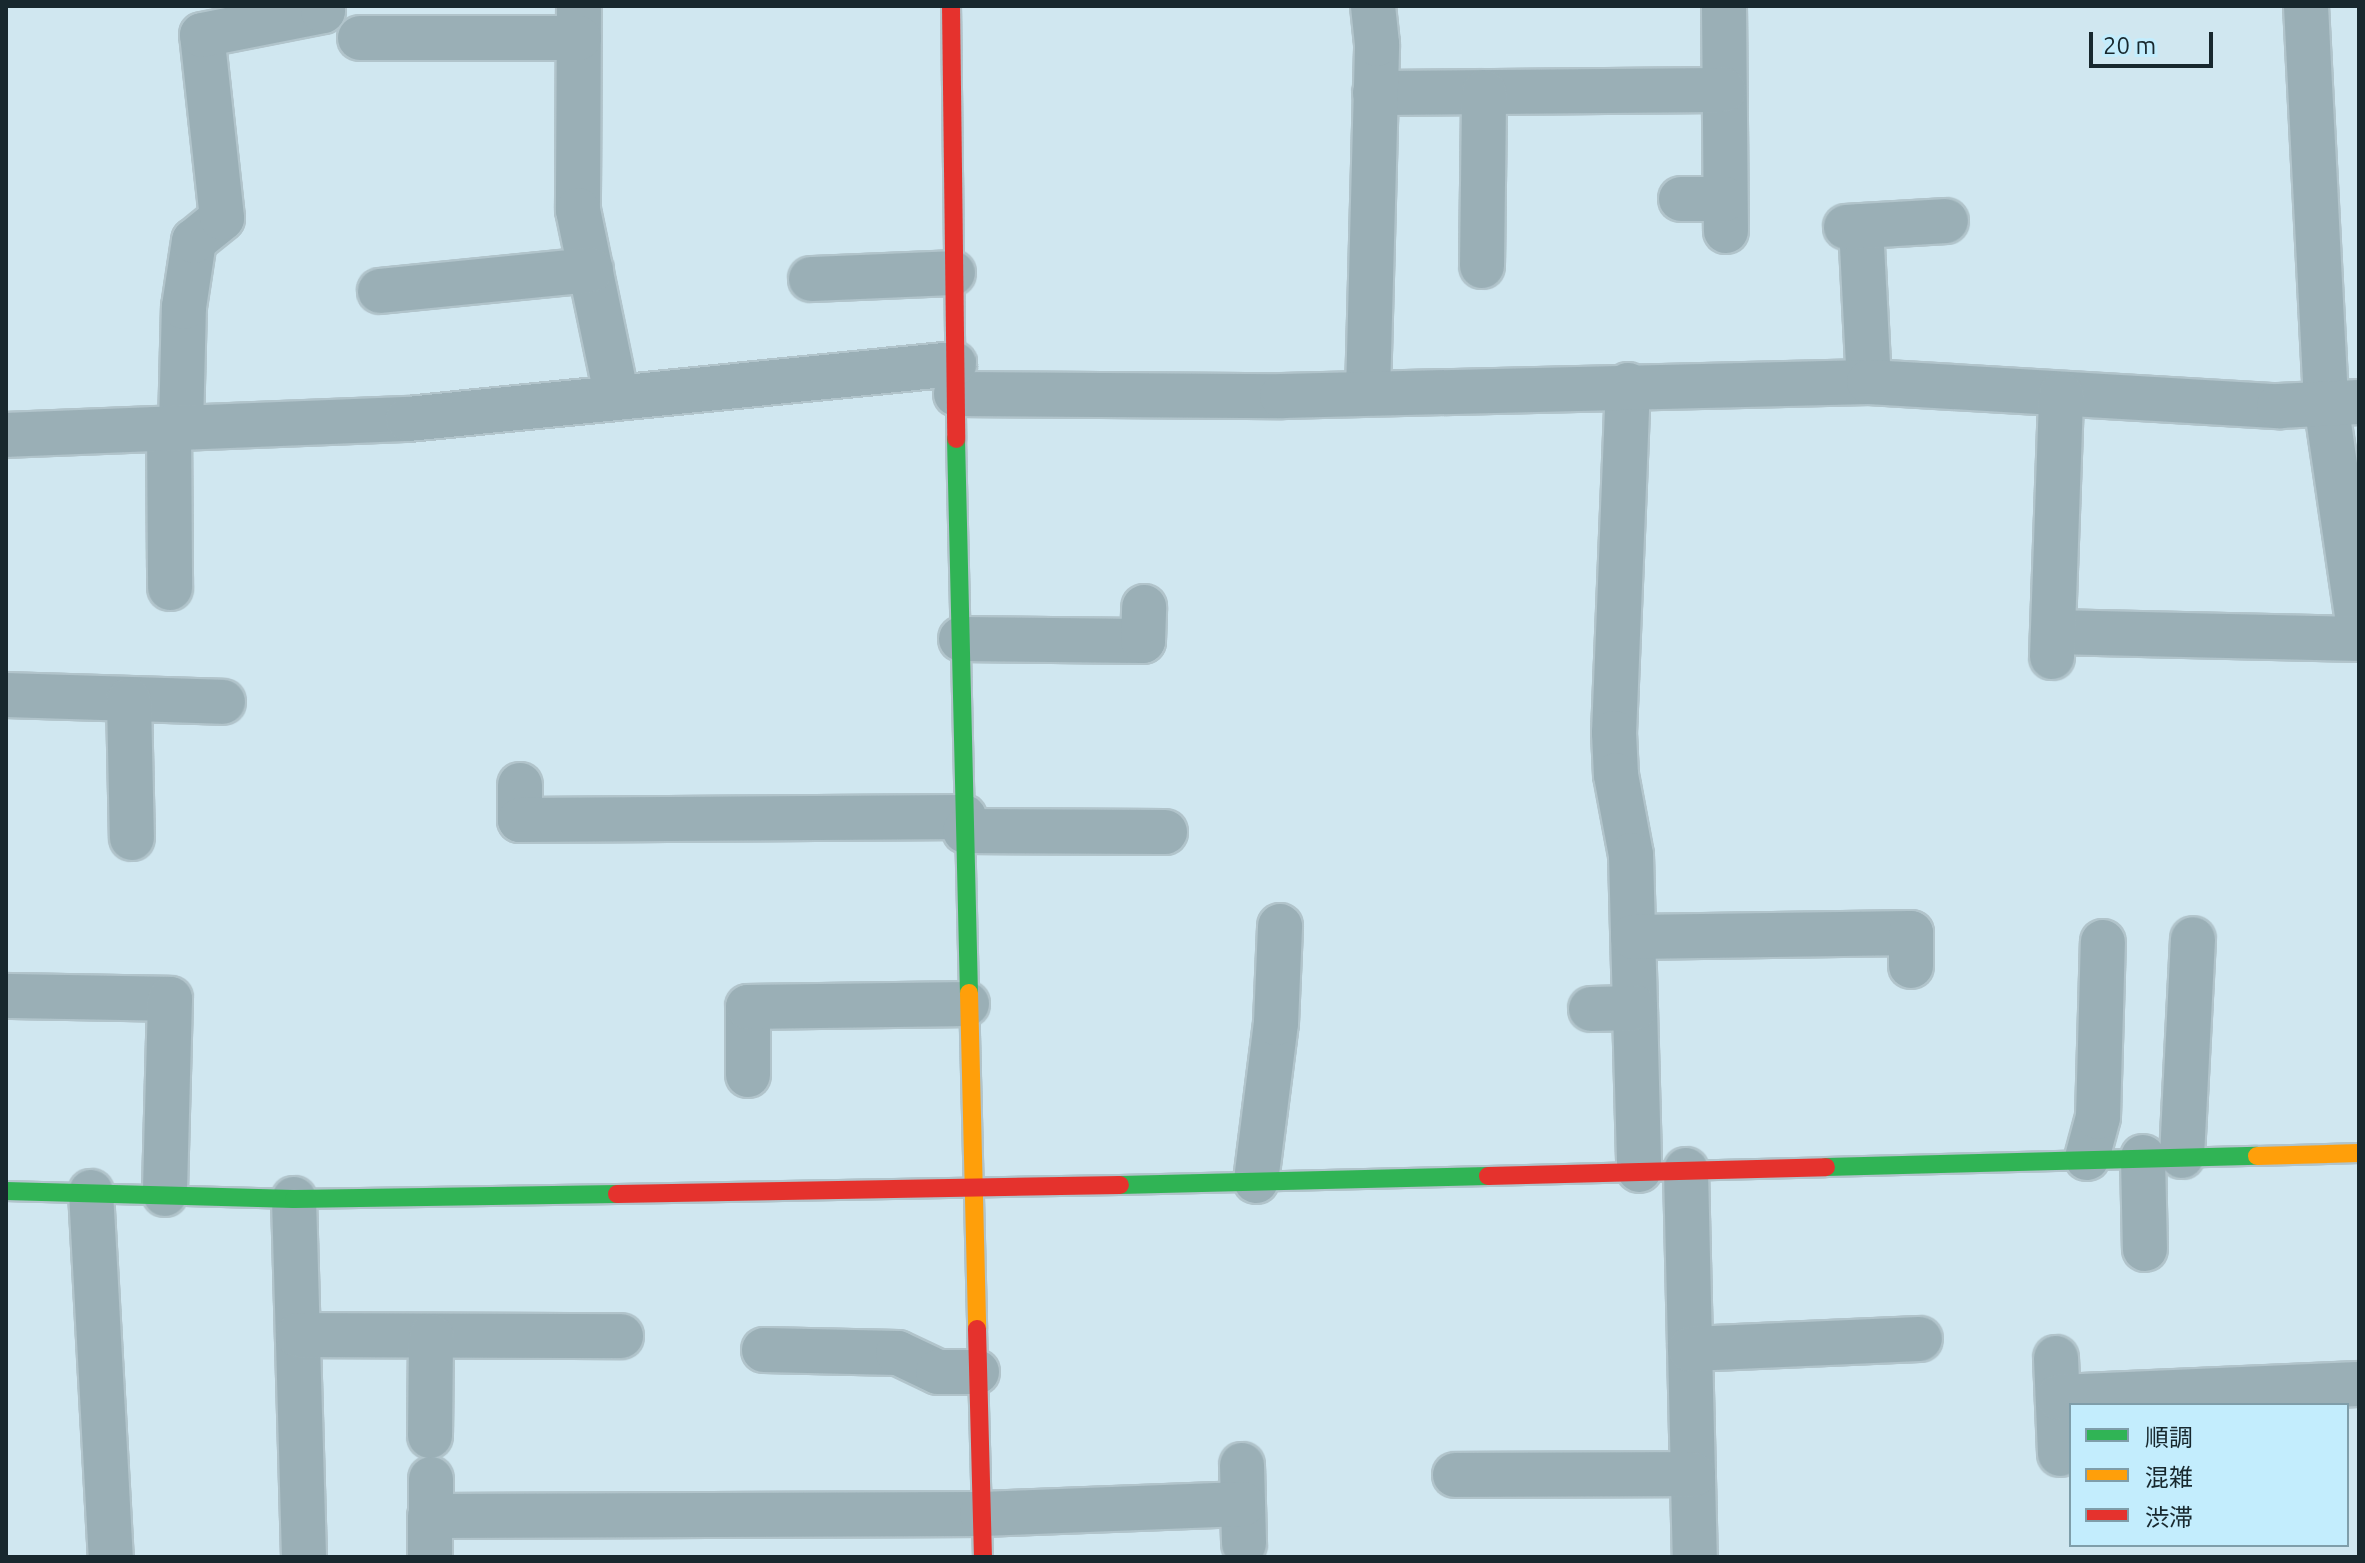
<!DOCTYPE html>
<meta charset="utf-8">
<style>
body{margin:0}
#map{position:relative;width:2365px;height:1563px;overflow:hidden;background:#d0e7f0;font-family:Ubuntu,"Noto Sans JP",sans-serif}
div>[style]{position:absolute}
.roads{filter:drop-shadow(2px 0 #b1c4cb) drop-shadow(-2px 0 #b1c4cb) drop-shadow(0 2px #b1c4cb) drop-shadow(0 -2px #b1c4cb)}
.street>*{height:44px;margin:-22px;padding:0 22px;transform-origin:22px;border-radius:22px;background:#9aafb6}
.fast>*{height:18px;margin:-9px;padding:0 9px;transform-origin:9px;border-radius:9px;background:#30b455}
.slow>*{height:18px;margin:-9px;padding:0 9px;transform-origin:9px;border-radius:9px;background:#ff9f0a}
.jam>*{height:18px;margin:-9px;padding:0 9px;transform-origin:9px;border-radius:9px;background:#e5322d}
span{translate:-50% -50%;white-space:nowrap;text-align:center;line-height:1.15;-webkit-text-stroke:7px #c3edfd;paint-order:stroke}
.frame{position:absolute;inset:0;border:8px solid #18282e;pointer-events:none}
.legend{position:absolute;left:2069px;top:1403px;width:280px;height:144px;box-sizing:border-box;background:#c3edfd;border:2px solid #7f9eaa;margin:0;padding:10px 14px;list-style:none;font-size:24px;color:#18282e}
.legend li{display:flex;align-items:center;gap:16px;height:40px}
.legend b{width:40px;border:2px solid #7f9eaa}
.scale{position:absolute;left:2089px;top:32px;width:124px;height:36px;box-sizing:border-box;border:4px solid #18282e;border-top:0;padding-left:10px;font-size:24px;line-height:28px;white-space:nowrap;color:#18282e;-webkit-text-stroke:6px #c3edfd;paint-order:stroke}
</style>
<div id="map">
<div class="roads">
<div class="street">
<i style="left:579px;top:6px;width:204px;rotate:90.3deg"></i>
<i style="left:578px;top:210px;width:192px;rotate:78.3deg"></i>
<i style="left:1724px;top:6px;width:225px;rotate:89.5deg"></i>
<i style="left:2306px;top:6px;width:398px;rotate:87.1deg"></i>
<i style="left:2326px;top:403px;width:229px;rotate:81.7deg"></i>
<i style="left:360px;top:38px;width:219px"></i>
<i style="left:1375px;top:93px;width:349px;rotate:-0.5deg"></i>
<i style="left:1681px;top:199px;width:44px"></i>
<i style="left:1861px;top:226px;width:156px;rotate:87.1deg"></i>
<i style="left:1846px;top:227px;width:100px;rotate:-3.4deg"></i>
<i style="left:1482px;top:266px;width:174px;rotate:-89.3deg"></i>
<i style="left:811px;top:279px;width:142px;rotate:-2.4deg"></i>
<i style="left:380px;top:291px;width:212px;rotate:-5.7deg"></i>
<i style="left:1628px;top:385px;width:348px;rotate:92.3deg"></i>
<i style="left:1614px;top:733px;width:42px;rotate:87.3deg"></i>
<i style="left:1616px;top:775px;width:81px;rotate:79.4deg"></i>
<i style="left:1631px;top:855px;width:315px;rotate:88.5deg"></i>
<i style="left:1368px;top:393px;width:349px;rotate:-88.5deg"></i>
<i style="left:1377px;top:44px;width:38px;rotate:-96deg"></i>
<i style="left:956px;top:394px;width:326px;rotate:0.4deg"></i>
<i style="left:1282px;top:396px;width:587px;rotate:-1.37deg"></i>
<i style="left:1869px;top:382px;width:411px;rotate:3.4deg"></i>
<i style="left:2279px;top:406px;width:80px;rotate:-2.9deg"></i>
<i style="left:181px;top:427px;width:120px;rotate:-88.6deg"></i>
<i style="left:184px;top:307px;width:67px;rotate:-81.4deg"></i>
<i style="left:194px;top:241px;width:36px;rotate:-39deg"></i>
<i style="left:222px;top:218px;width:184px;rotate:-96.2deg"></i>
<i style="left:202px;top:35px;width:123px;rotate:-11.2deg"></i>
<i style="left:323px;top:11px;width:5px;rotate:-90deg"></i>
<i style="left:169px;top:428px;width:160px;rotate:89.6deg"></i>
<i style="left:6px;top:435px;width:402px;rotate:-2.3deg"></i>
<i style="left:408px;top:419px;width:549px;rotate:-5.75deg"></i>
<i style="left:2053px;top:632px;width:306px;rotate:1.3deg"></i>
<i style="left:961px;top:639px;width:182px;rotate:0.6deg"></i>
<i style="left:1143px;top:641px;width:34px;rotate:-88deg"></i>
<i style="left:2052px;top:657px;width:263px;rotate:-88deg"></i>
<i style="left:6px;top:695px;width:217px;rotate:1.8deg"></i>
<i style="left:129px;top:700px;width:138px;rotate:88.8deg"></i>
<i style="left:520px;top:785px;width:35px;rotate:90deg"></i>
<i style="left:520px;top:820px;width:444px;rotate:-0.4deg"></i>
<i style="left:965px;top:831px;width:200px;rotate:0.3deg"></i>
<i style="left:1633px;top:937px;width:278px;rotate:-0.8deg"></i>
<i style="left:1911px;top:933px;width:33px;rotate:90deg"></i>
<i style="left:6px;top:996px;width:164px;rotate:1deg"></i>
<i style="left:170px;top:999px;width:195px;rotate:91.5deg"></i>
<i style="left:1591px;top:1009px;width:44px;rotate:-1.3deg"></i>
<i style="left:748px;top:1075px;width:68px;rotate:-90deg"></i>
<i style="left:748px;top:1007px;width:219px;rotate:-0.8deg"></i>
<i style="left:2182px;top:1156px;width:217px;rotate:-87.1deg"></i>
<i style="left:2143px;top:1157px;width:92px;rotate:88.8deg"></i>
<i style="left:2087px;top:1158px;width:42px;rotate:-75deg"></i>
<i style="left:2098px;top:1117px;width:175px;rotate:-88.4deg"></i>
<i style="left:1686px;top:1170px;width:387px;rotate:88.7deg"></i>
<i style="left:1256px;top:1181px;width:159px;rotate:-82.8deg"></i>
<i style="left:1276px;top:1023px;width:97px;rotate:-87.6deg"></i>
<i style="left:91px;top:1192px;width:366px;rotate:86.9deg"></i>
<i style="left:294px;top:1199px;width:358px;rotate:88.4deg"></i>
<i style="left:298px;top:1335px;width:323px;rotate:0.2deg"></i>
<i style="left:1690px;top:1349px;width:230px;rotate:-2.5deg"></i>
<i style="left:764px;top:1350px;width:134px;rotate:1.3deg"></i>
<i style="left:898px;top:1353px;width:44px;rotate:25.4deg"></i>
<i style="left:938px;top:1372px;width:39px"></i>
<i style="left:2056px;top:1358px;width:96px;rotate:87.6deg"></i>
<i style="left:2058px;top:1397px;width:301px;rotate:-2.5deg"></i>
<i style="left:430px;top:1436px;width:100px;rotate:-89.4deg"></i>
<i style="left:1242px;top:1465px;width:79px;rotate:88.5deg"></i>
<i style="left:1455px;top:1475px;width:238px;rotate:-0.2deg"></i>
<i style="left:430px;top:1516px;width:552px;rotate:-0.21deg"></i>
<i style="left:982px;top:1514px;width:261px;rotate:-2.2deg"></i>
<i style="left:430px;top:1557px;width:78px;rotate:-89.3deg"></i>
</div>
<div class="fast">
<i style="left:956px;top:439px;width:554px;rotate:88.66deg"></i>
<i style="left:1826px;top:1167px;width:431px;rotate:-1.5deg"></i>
<i style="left:1120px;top:1185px;width:368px;rotate:-1.4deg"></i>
<i style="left:6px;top:1191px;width:288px;rotate:1.6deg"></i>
<i style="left:294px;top:1199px;width:323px;rotate:-0.9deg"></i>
</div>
<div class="slow">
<i style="left:969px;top:993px;width:336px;rotate:88.6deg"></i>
<i style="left:2257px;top:1156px;width:102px;rotate:-1.7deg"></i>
</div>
<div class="jam">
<i style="left:951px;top:6px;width:433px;rotate:89.3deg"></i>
<i style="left:1488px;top:1176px;width:338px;rotate:-1.5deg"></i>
<i style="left:617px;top:1194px;width:503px;rotate:-1.03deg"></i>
<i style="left:977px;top:1329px;width:228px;rotate:88.5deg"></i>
</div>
</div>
<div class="frame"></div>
<ul class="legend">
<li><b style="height:10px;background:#30b455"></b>順調</li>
<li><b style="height:10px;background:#ff9f0a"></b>混雑</li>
<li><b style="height:10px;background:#e5322d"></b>渋滞</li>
</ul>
<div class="scale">20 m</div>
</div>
